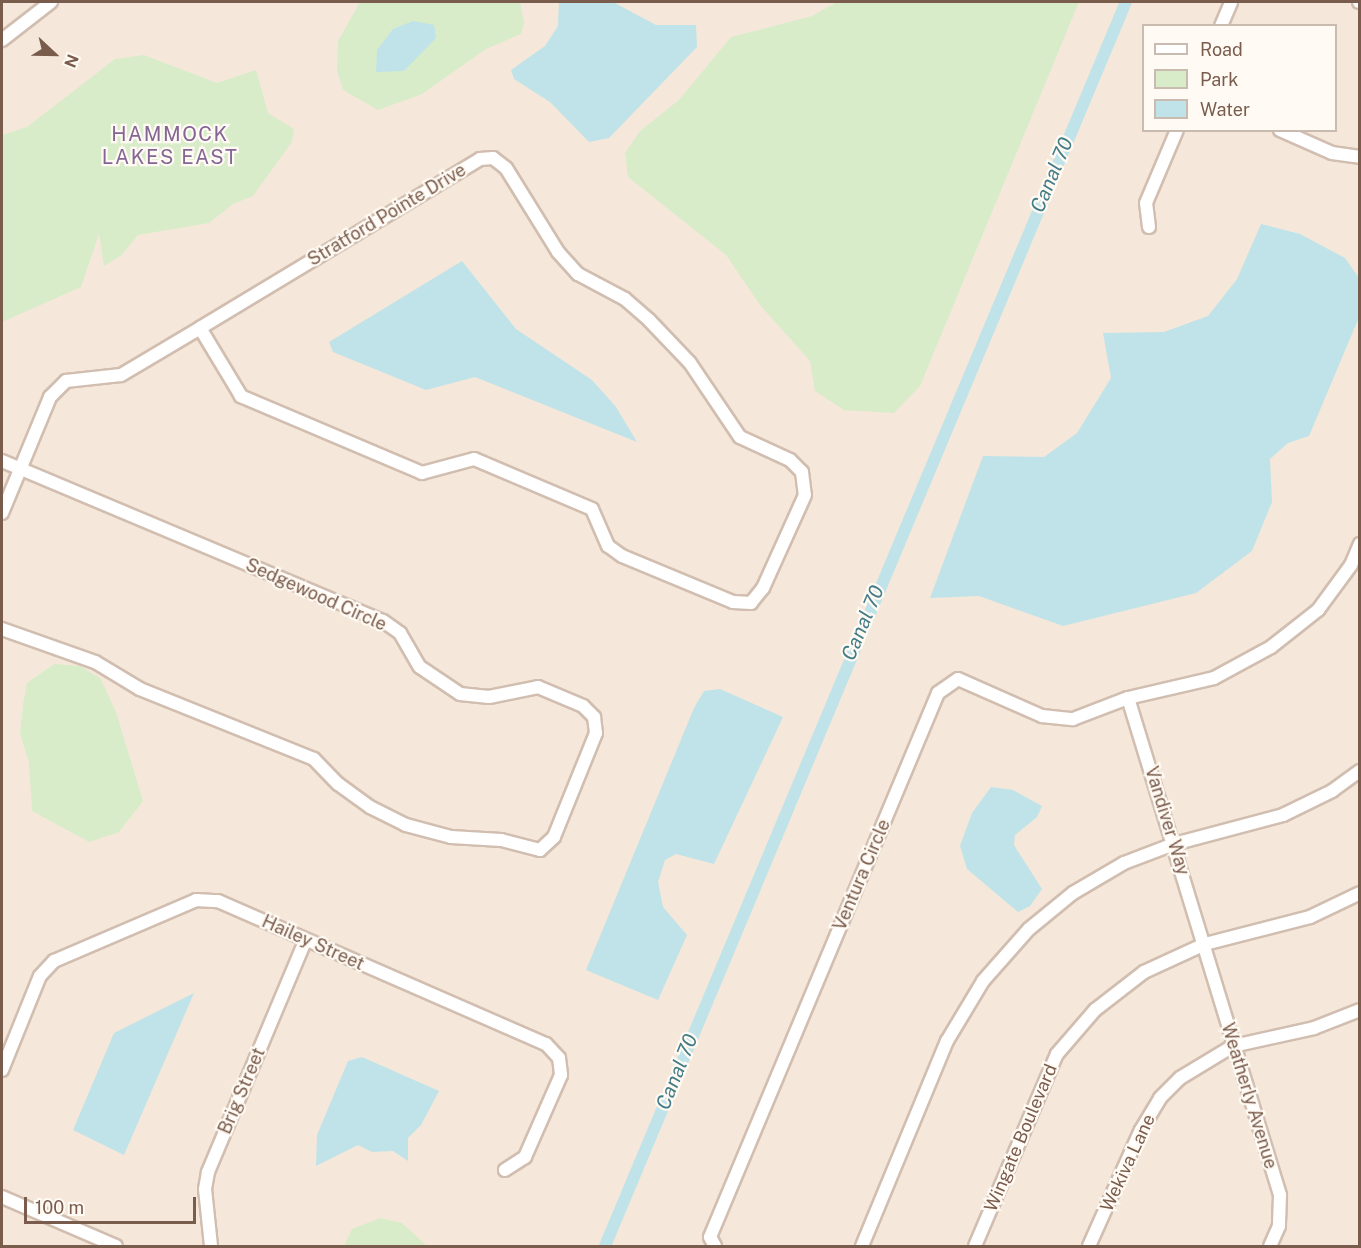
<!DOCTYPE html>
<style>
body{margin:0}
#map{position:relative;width:1361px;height:1248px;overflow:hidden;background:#fdf6ec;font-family:"Public Sans",sans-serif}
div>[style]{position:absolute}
.residential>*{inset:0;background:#f5e8da}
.green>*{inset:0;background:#d8ecc9}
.water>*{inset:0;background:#bfe3e8}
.canal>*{height:12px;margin:-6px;padding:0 6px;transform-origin:6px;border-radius:6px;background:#bfe3e8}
.roads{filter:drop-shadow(2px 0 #d1beb0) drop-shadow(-2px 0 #d1beb0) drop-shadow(0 2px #d1beb0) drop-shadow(0 -2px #d1beb0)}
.minor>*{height:12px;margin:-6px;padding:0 6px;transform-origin:6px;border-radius:6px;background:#fff}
span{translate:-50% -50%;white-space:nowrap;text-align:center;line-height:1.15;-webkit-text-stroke:4.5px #fffaf3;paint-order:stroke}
.street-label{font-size:18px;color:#7a5c4d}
.neighbourhood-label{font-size:20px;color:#846695;letter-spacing:1.5px}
.water-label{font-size:20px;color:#437c86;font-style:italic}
.frame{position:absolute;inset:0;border:3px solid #7a5c4d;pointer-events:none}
.legend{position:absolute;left:1142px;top:24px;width:195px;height:108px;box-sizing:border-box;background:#fffaf3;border:2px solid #cabbb1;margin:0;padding:8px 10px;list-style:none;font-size:18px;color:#7a5c4d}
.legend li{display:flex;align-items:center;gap:12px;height:30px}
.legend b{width:30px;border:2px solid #cabbb1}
.north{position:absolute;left:24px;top:24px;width:60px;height:60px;-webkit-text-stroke:4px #fffaf3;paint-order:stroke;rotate:112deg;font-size:16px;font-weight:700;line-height:24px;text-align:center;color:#7a5c4d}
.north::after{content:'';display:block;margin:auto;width:21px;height:27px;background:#7a5c4d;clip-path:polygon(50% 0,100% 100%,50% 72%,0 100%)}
.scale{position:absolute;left:24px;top:1197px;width:172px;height:27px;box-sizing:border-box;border:3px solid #7a5c4d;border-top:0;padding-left:8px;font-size:18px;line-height:21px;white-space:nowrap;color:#7a5c4d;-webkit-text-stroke:4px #fffaf3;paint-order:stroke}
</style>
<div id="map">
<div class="residential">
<i style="clip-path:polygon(evenodd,2px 2px,1359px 2px,1359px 1246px,2px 1246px,2px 2px,1144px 26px,1336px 26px,1336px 130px,1144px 130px,1144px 26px)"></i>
</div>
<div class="green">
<i style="clip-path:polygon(360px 2px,520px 2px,524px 23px,521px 34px,486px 49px,422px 94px,378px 110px,343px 90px,337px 71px,338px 41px)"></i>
<i style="clip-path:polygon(837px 2px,1079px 2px,920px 386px,894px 413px,844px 410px,815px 391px,810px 361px,760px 305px,726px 255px,628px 177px,625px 153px,640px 131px,679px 100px,731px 37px,812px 16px)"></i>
<i style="clip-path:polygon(144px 55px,217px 83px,256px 70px,268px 113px,294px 129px,292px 142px,253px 196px,233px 204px,209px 223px,138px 235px,122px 255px,104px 266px,99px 234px,81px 287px,2px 322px,2px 135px,27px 127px,115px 59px)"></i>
<i style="clip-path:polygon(54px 664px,80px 666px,100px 678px,116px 712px,143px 801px,119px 832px,89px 842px,32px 811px,29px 762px,20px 734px,23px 705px,27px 683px)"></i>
<i style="clip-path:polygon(380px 1218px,402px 1223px,427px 1246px,344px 1246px,352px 1229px)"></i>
</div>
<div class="water">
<i style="clip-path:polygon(559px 2px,613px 2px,656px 25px,696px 25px,697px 47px,609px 138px,589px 142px,550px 102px,514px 79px,511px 70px,545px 46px,558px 26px)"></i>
<i style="clip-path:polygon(413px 21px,434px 25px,436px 38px,404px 71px,376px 72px,377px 50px,393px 29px)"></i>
<i style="clip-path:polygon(1261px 224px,1300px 234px,1345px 258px,1359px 278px,1360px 315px,1309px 436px,1288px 443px,1270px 459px,1272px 502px,1252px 551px,1196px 593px,1063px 626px,979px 596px,930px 598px,983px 456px,1044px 457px,1077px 433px,1111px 378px,1103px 333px,1164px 332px,1208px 316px,1237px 279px)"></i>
<i style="clip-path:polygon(462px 261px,516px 329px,592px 380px,616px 407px,637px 442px,475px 377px,426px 390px,333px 352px,329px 342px)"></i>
<i style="clip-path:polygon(720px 689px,783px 717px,714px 864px,676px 854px,665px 860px,658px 882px,663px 907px,687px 935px,658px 1000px,586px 970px,694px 708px,704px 691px)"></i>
<i style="clip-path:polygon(991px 787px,1013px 790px,1042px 806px,1037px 817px,1015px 835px,1014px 845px,1042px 889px,1030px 906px,1018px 912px,967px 869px,960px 846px,972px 813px)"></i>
<i style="clip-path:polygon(194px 993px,124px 1155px,73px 1130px,114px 1033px)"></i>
<i style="clip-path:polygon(362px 1057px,439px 1091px,421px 1125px,408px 1138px,408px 1161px,393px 1151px,372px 1152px,358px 1145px,316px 1166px,317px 1135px,348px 1061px)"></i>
</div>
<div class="canal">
<i style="left:605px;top:1246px;width:1349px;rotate:-67.28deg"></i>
</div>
<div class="roads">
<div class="minor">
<i style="left:1359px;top:2px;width:1px"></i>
<i style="left:1221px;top:26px;width:26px;rotate:-67deg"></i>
<i style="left:2px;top:40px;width:62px;rotate:-37.8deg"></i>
<i style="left:1280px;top:130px;width:57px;rotate:23.9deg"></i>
<i style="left:1332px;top:153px;width:28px;rotate:8deg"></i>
<i style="left:1149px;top:227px;width:24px;rotate:-97deg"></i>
<i style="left:1146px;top:203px;width:79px;rotate:-67deg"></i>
<i style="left:2px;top:461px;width:413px;rotate:22.8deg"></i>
<i style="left:383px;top:621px;width:21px;rotate:35deg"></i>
<i style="left:400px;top:633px;width:39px;rotate:60deg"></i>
<i style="left:420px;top:667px;width:48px;rotate:34deg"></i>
<i style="left:460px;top:694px;width:29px;rotate:6deg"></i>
<i style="left:489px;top:697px;width:50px;rotate:-11.5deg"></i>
<i style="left:538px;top:687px;width:49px;rotate:22.9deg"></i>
<i style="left:583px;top:706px;width:16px;rotate:45deg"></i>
<i style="left:594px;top:717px;width:16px;rotate:83deg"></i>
<i style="left:596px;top:733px;width:112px;rotate:112deg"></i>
<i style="left:554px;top:837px;width:19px;rotate:137deg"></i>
<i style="left:540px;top:850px;width:40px;rotate:-165.6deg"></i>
<i style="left:501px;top:840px;width:50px;rotate:-176.6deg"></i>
<i style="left:451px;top:837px;width:47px;rotate:-165.1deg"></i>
<i style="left:406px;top:825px;width:40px;rotate:-153.4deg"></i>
<i style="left:370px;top:807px;width:39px;rotate:-144deg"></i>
<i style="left:338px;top:784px;width:35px;rotate:-134deg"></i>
<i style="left:314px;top:759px;width:188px;rotate:-158.1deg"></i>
<i style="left:140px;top:689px;width:52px;rotate:-149deg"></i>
<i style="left:95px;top:662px;width:99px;rotate:-160.5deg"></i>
<i style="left:2px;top:513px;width:126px;rotate:-67.5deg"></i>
<i style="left:50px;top:397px;width:23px;rotate:-45deg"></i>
<i style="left:66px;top:381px;width:55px;rotate:-6.2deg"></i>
<i style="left:121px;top:375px;width:92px;rotate:-30.7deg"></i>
<i style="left:200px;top:328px;width:327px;rotate:-31.1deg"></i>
<i style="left:480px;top:159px;width:13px;rotate:-4deg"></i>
<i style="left:493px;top:158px;width:16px;rotate:38deg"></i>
<i style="left:506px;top:168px;width:99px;rotate:58.2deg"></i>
<i style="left:558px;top:252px;width:30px;rotate:48deg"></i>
<i style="left:578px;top:274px;width:53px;rotate:28deg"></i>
<i style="left:625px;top:299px;width:32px;rotate:41deg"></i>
<i style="left:649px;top:320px;width:59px;rotate:46.4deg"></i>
<i style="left:690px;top:363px;width:89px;rotate:56deg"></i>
<i style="left:740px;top:437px;width:55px;rotate:24.7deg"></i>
<i style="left:790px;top:460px;width:17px;rotate:45deg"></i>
<i style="left:802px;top:472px;width:23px;rotate:83deg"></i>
<i style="left:805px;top:495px;width:102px;rotate:114.3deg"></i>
<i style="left:763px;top:588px;width:19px;rotate:129deg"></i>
<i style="left:751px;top:603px;width:18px;rotate:-177deg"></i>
<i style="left:733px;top:602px;width:120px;rotate:-157.5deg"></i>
<i style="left:622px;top:556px;width:17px;rotate:-144deg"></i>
<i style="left:608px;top:546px;width:40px;rotate:-113.4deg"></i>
<i style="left:592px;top:509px;width:128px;rotate:-157deg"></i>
<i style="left:474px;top:459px;width:54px;rotate:164.9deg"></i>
<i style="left:422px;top:473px;width:197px;rotate:-157deg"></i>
<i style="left:241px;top:396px;width:79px;rotate:-121.1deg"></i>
<i style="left:1128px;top:698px;width:520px;rotate:72.99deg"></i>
<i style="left:1280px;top:1195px;width:31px;rotate:92deg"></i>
<i style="left:1279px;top:1226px;width:22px;rotate:114deg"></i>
<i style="left:2px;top:1070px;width:101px;rotate:-68deg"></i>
<i style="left:40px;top:976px;width:21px;rotate:-47deg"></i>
<i style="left:54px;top:961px;width:155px;rotate:-23.2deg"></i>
<i style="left:196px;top:900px;width:22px;rotate:3deg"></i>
<i style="left:218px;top:901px;width:358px;rotate:23.6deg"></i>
<i style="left:546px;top:1044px;width:19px;rotate:47deg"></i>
<i style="left:559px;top:1058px;width:17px;rotate:83deg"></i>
<i style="left:561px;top:1075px;width:90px;rotate:113.7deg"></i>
<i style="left:525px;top:1157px;width:24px;rotate:147deg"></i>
<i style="left:2px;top:1197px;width:124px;rotate:23.3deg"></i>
<i style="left:211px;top:1246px;width:57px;rotate:-96deg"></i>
<i style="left:205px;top:1189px;width:17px;rotate:-80deg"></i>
<i style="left:208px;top:1172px;width:251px;rotate:-67.2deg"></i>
<i style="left:715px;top:1246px;width:10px;rotate:-119deg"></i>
<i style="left:710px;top:1237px;width:590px;rotate:-67.26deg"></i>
<i style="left:938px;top:693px;width:24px;rotate:-35deg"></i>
<i style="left:958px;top:679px;width:92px;rotate:23.8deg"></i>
<i style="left:1042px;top:716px;width:31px;rotate:6deg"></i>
<i style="left:1073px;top:719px;width:59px;rotate:-20.9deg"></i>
<i style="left:1128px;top:698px;width:88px;rotate:-13.1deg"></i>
<i style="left:1214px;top:678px;width:65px;rotate:-28.5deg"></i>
<i style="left:1271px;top:647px;width:60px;rotate:-38.2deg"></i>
<i style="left:1318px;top:610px;width:56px;rotate:-53.7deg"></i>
<i style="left:1351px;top:565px;width:23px;rotate:-67deg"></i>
<i style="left:862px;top:1246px;width:222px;rotate:-67.5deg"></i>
<i style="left:947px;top:1041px;width:70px;rotate:-59deg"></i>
<i style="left:983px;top:981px;width:69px;rotate:-48.5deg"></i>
<i style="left:1029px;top:929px;width:57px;rotate:-39.3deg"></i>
<i style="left:1073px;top:893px;width:59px;rotate:-30.5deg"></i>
<i style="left:1124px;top:863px;width:53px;rotate:-20.8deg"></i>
<i style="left:1174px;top:844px;width:113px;rotate:-14.9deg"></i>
<i style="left:1283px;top:815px;width:55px;rotate:-26.1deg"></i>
<i style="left:1332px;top:791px;width:34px;rotate:-36deg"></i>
<i style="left:975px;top:1246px;width:209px;rotate:-66.9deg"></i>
<i style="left:1057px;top:1054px;width:58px;rotate:-49.2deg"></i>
<i style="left:1095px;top:1010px;width:62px;rotate:-37.8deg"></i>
<i style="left:1144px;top:972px;width:67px;rotate:-24.7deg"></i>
<i style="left:1205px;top:944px;width:108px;rotate:-14.4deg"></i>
<i style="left:1310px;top:917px;width:55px;rotate:-25.6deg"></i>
<i style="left:1089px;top:1246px;width:127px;rotate:-65.9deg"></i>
<i style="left:1141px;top:1130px;width:37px;rotate:-59deg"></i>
<i style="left:1160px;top:1098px;width:28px;rotate:-45deg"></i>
<i style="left:1180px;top:1078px;width:62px;rotate:-31.1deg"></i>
<i style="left:1233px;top:1046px;width:83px;rotate:-12.5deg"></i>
<i style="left:1314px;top:1028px;width:49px;rotate:-21.4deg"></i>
</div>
</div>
<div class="street-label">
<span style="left:387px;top:215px;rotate:-31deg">Stratford Pointe Drive</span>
<span style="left:316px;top:595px;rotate:24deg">Sedgewood Circle</span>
<span style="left:1167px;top:821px;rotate:73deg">Vandiver Way</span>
<span style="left:862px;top:875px;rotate:-67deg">Ventura Circle</span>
<span style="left:313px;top:943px;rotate:24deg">Hailey Street</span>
<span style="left:242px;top:1091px;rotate:-67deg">Brig Street</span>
<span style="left:1249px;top:1096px;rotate:73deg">Weatherly Avenue</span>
<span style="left:1021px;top:1138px;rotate:-67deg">Wingate Boulevard</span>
<span style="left:1128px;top:1163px;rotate:-65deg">Wekiva Lane</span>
</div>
<div class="neighbourhood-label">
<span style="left:170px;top:146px">HAMMOCK<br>LAKES EAST</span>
</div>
<div class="water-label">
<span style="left:1052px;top:175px;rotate:-67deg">Canal 70</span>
<span style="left:863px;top:623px;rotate:-67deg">Canal 70</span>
<span style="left:677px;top:1072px;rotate:-68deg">Canal 70</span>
</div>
<div class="frame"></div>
<ul class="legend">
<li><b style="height:8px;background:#fff"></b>Road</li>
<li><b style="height:16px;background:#d8ecc9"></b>Park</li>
<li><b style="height:16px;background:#bfe3e8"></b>Water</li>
</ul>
<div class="north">N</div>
<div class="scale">100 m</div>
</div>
